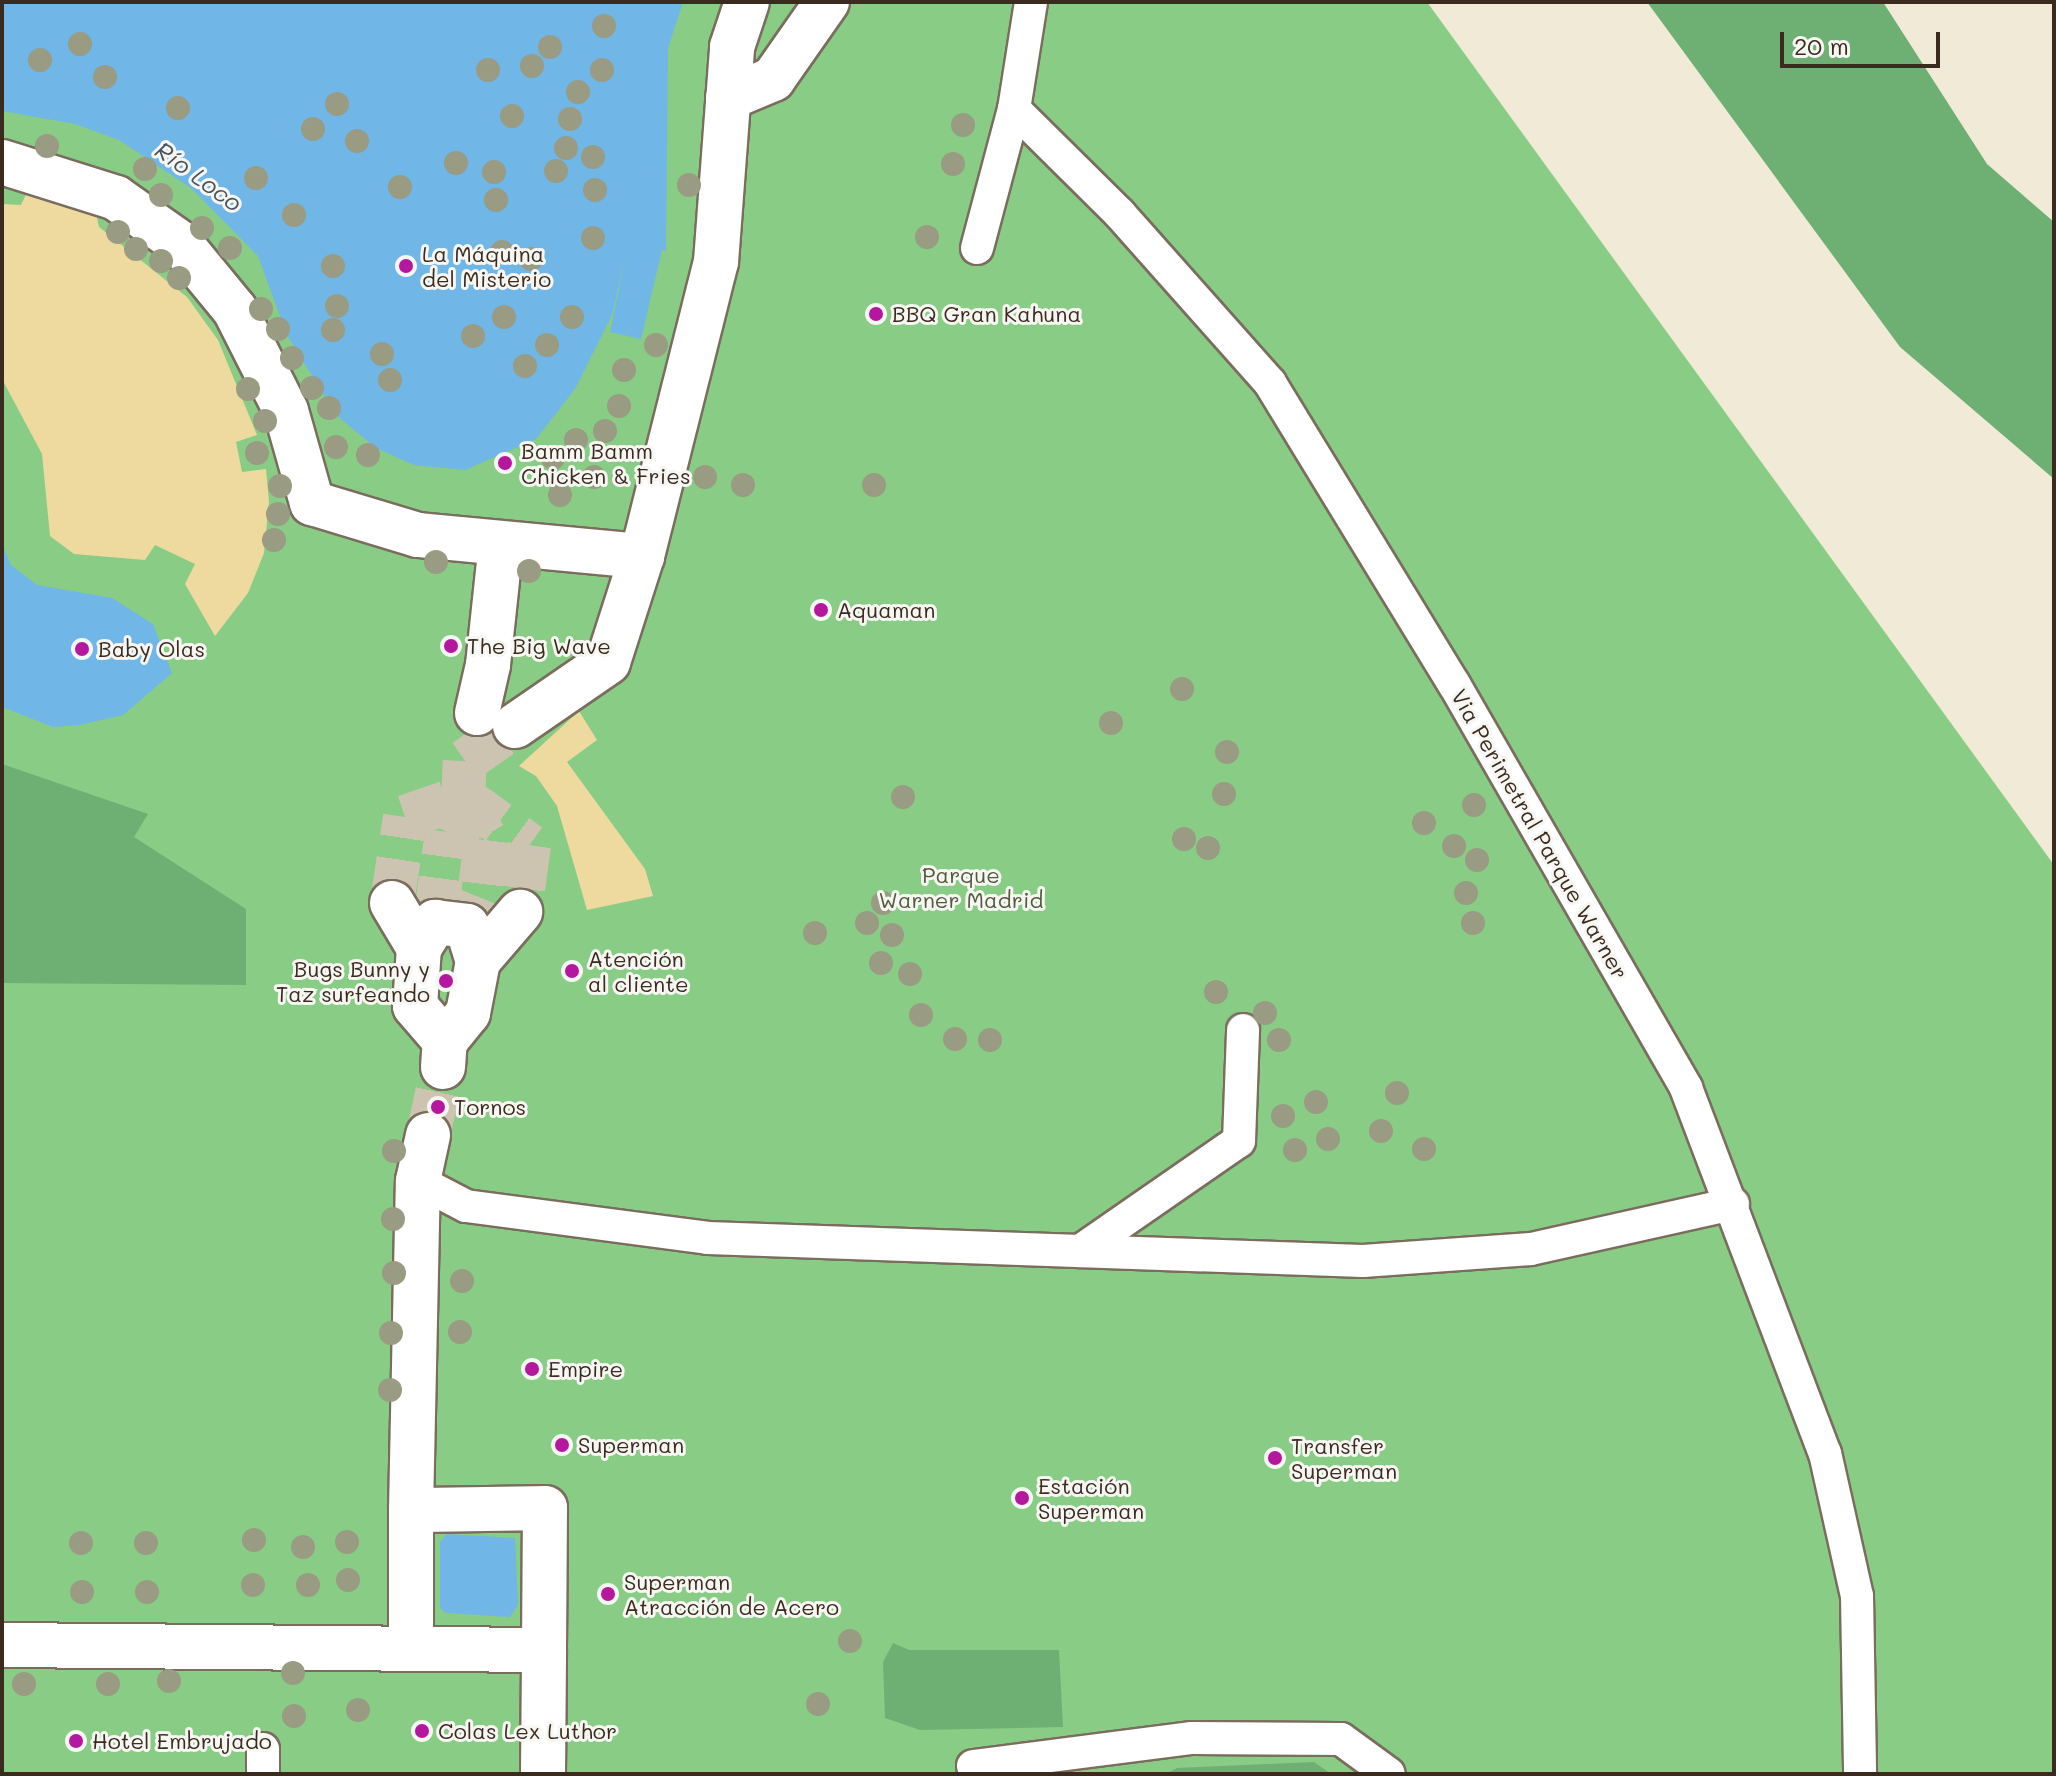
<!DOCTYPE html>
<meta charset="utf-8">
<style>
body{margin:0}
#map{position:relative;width:2056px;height:1776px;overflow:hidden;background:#f0ead6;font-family:Mali,sans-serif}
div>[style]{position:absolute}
.green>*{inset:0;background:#88cc86}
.forest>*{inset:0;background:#6eb073}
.sand>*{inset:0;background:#eeda9e}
.water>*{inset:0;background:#70b6e7}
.pedestrian-tunnel>*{height:44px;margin-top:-22px;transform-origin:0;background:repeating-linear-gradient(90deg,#ccc4b1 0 44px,transparent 0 66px)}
.roads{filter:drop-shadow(2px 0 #7a6d5e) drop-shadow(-2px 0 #7a6d5e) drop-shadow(0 2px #7a6d5e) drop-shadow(0 -2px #7a6d5e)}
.service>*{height:32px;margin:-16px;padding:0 16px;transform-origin:16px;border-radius:16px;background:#fff}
.pedestrian>*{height:44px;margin:-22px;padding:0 22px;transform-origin:22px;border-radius:22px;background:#fff}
.trees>*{width:24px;height:24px;margin:-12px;border-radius:50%;background:#999b82}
.dots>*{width:22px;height:22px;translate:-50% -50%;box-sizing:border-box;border:4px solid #f6f6f2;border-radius:50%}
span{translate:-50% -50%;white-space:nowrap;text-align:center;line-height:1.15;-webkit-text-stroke:6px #f6f6f2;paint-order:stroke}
.poi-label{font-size:22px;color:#3b2a1e}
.left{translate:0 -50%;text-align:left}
.right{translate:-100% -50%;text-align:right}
.street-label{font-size:22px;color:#3b2a1e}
.park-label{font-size:22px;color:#525b3d}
.water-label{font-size:24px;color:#4b545a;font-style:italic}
.frame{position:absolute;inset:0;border:4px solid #3b2a1e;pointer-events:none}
.scale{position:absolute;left:1780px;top:32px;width:160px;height:36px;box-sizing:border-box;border:4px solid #3b2a1e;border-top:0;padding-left:10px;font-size:24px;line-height:28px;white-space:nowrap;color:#3b2a1e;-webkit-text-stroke:6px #f6f6f2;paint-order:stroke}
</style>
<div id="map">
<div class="green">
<i style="clip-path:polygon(2px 2px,1427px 2px,2054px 865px,2054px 1774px,2px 1774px)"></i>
</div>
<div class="forest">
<i style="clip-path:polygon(1647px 2px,1883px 2px,1987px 164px,2054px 222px,2054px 479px,1900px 347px)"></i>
<i style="clip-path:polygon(2px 764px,148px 814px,134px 837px,246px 909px,246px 985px,2px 983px)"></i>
<i style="clip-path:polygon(893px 1643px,909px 1650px,1059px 1650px,1063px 1727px,920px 1730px,885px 1718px,883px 1662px)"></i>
<i style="clip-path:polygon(1314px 1762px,1331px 1774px,1166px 1774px,1177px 1768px)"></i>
</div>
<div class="sand">
<i style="clip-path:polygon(28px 190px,104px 211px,97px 218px,99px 227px,187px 297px,218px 340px,257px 435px,236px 442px,242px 472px,266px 469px,269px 502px,264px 553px,248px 593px,215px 636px,185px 584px,195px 564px,155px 545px,145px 560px,74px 554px,50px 536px,42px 454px,2px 379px,2px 204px,21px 205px)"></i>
<i style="clip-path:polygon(579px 711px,597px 740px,567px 762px,645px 869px,653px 896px,587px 910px,557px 806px,536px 776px,519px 766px)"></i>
</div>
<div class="water">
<i style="clip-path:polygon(2px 2px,683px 2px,668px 48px,666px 251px,662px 250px,641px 339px,610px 332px,626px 254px,612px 315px,575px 389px,536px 439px,465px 470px,414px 465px,376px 448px,336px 415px,287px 335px,258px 256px,191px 188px,119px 140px,75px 124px,2px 111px)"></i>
<i style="clip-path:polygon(2px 544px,11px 565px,37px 585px,112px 598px,153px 624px,172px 673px,123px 715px,79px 725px,53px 727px,2px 707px)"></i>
<i style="clip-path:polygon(447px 1534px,515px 1538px,518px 1605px,510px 1617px,446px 1613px,440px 1608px,440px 1542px)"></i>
</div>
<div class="pedestrian-tunnel">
<i style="left:463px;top:797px;width:82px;rotate:36deg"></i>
<i style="left:529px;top:845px;width:68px;rotate:97.7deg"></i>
<i style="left:463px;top:797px;width:49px;rotate:61.9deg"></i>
<i style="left:486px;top:840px;width:57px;rotate:97deg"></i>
<i style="left:479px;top:897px;width:31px;rotate:112deg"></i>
<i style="left:392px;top:903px;width:87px;rotate:-81.4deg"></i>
<i style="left:405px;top:817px;width:61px;rotate:-19deg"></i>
<i style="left:435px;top:922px;width:91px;rotate:-82.4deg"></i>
<i style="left:447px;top:832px;width:38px;rotate:-65deg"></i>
<i style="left:463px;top:797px;width:36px;rotate:-87deg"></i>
<i style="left:465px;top:761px;width:61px;rotate:-35deg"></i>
<i style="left:428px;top:1135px;width:70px;rotate:-77.6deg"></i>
</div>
<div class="roads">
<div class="service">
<i style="left:1031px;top:2px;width:108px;rotate:99deg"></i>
<i style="left:1014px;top:109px;width:149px;rotate:44.7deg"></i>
<i style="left:1120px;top:214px;width:226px;rotate:48.4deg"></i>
<i style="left:1270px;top:383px;width:353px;rotate:58.6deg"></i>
<i style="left:1454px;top:684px;width:466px;rotate:60.1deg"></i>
<i style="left:1686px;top:1088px;width:391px;rotate:69.2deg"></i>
<i style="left:1825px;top:1453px;width:147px;rotate:77.4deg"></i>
<i style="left:1857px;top:1596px;width:178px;rotate:89deg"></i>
<i style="left:977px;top:248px;width:144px;rotate:-75.1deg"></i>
<i style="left:418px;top:1181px;width:54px;rotate:27.5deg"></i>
<i style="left:466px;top:1206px;width:244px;rotate:7.5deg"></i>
<i style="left:708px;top:1238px;width:655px;rotate:2.01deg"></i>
<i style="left:1363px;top:1261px;width:168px;rotate:-4.1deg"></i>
<i style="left:1531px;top:1249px;width:207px;rotate:-12.6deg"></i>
<i style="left:1080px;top:1251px;width:193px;rotate:-34.7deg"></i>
<i style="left:1239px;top:1141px;width:111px;rotate:-87.9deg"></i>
<i style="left:973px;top:1766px;width:221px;rotate:-7.3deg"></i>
<i style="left:1192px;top:1738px;width:149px;rotate:0.4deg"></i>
<i style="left:1341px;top:1739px;width:59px;rotate:36.1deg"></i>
<i style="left:263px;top:1774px;width:25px;rotate:-90deg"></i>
</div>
<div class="pedestrian">
<i style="left:728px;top:98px;width:49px;rotate:-22.9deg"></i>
<i style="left:773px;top:79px;width:94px;rotate:-55deg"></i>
<i style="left:2px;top:162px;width:120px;rotate:17.5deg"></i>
<i style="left:116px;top:198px;width:78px;rotate:35.1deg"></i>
<i style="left:180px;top:243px;width:87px;rotate:50.6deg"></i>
<i style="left:235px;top:310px;width:113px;rotate:63.2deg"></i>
<i style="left:286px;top:411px;width:96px;rotate:74.2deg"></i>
<i style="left:312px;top:503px;width:111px;rotate:16.8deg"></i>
<i style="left:418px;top:535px;width:225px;rotate:5.4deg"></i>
<i style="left:477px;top:713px;width:49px;rotate:-77.1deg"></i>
<i style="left:488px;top:665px;width:122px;rotate:-83.9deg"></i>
<i style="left:515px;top:726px;width:113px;rotate:-34.5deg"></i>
<i style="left:608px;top:662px;width:111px;rotate:-72.2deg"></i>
<i style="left:642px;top:556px;width:303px;rotate:-75.9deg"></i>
<i style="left:716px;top:262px;width:216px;rotate:-85.7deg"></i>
<i style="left:732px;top:47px;width:47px;rotate:-71.6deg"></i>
<i style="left:392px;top:903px;width:52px;rotate:59deg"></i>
<i style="left:478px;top:961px;width:65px;rotate:-49.4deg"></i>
<i style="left:443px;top:1067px;width:26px;rotate:-86deg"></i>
<i style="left:445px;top:1041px;width:46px;rotate:-130.6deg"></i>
<i style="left:415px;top:1006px;width:58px;rotate:-86.1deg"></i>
<i style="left:419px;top:948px;width:31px;rotate:-58deg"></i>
<i style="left:435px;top:922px;width:32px;rotate:7deg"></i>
<i style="left:467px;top:926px;width:37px;rotate:73deg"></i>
<i style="left:478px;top:961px;width:53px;rotate:100.9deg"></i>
<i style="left:468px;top:1013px;width:36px;rotate:129deg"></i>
<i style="left:411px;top:1510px;width:329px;rotate:-88.8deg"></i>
<i style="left:418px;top:1181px;width:47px;rotate:-77.7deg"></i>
<i style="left:2px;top:1645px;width:542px;rotate:0.53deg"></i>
<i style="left:544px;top:1650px;width:142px;rotate:-89.6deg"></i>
<i style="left:545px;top:1508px;width:134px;rotate:179.1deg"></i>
<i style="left:411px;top:1510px;width:138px;rotate:90deg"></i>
<i style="left:543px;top:1774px;width:124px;rotate:-89.5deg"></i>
</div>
</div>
<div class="trees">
<i style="left:604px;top:26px"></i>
<i style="left:80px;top:44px"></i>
<i style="left:550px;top:47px"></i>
<i style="left:40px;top:60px"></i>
<i style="left:532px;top:66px"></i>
<i style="left:488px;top:70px"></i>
<i style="left:602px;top:70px"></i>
<i style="left:105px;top:77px"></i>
<i style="left:578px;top:92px"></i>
<i style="left:337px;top:104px"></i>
<i style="left:178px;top:108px"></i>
<i style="left:512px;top:116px"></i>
<i style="left:570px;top:119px"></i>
<i style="left:963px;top:125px"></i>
<i style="left:313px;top:129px"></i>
<i style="left:357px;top:141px"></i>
<i style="left:47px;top:146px"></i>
<i style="left:566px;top:148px"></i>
<i style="left:593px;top:157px"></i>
<i style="left:456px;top:163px"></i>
<i style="left:953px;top:164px"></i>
<i style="left:145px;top:169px"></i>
<i style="left:556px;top:171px"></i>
<i style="left:494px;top:172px"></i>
<i style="left:256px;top:178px"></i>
<i style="left:689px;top:185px"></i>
<i style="left:400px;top:187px"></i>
<i style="left:595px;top:190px"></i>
<i style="left:161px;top:195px"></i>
<i style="left:496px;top:200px"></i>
<i style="left:294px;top:215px"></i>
<i style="left:202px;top:228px"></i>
<i style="left:118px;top:232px"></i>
<i style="left:927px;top:237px"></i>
<i style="left:593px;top:238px"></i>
<i style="left:230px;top:248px"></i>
<i style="left:136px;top:249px"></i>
<i style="left:502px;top:252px"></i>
<i style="left:531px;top:259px"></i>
<i style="left:161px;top:261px"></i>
<i style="left:333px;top:266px"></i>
<i style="left:179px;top:278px"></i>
<i style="left:337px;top:306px"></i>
<i style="left:261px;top:309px"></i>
<i style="left:504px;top:317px"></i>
<i style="left:572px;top:317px"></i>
<i style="left:278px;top:329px"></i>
<i style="left:333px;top:330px"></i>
<i style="left:473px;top:336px"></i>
<i style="left:547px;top:345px"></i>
<i style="left:656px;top:345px"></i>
<i style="left:382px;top:354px"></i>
<i style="left:292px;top:358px"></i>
<i style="left:525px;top:366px"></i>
<i style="left:624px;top:370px"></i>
<i style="left:390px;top:380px"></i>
<i style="left:312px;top:388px"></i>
<i style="left:248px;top:389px"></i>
<i style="left:619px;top:406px"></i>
<i style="left:329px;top:408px"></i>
<i style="left:265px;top:421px"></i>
<i style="left:605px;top:431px"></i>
<i style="left:576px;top:440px"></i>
<i style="left:336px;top:447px"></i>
<i style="left:257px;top:453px"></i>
<i style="left:368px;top:455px"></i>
<i style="left:553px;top:458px"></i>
<i style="left:594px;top:477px"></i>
<i style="left:705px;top:477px"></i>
<i style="left:743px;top:485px"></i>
<i style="left:874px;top:485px"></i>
<i style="left:280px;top:486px"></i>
<i style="left:560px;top:495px"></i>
<i style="left:278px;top:514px"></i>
<i style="left:274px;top:540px"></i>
<i style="left:436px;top:562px"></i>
<i style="left:529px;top:571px"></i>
<i style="left:1182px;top:689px"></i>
<i style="left:1111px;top:723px"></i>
<i style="left:1227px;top:752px"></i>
<i style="left:1224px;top:794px"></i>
<i style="left:903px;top:797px"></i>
<i style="left:1474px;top:805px"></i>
<i style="left:1424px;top:823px"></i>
<i style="left:1184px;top:839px"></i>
<i style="left:1454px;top:846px"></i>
<i style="left:1208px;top:848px"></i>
<i style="left:1477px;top:860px"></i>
<i style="left:1466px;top:893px"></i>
<i style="left:883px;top:903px"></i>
<i style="left:867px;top:923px"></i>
<i style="left:1473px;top:923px"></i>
<i style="left:815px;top:933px"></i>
<i style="left:892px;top:935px"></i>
<i style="left:881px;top:963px"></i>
<i style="left:910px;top:974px"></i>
<i style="left:1216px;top:992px"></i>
<i style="left:1265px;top:1013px"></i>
<i style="left:921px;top:1015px"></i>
<i style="left:955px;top:1039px"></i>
<i style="left:990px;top:1040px"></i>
<i style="left:1279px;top:1040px"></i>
<i style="left:1397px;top:1093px"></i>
<i style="left:1316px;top:1102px"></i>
<i style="left:1283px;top:1116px"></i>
<i style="left:1381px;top:1131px"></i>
<i style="left:1328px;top:1139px"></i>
<i style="left:1424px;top:1149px"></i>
<i style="left:1295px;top:1150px"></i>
<i style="left:394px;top:1151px"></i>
<i style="left:393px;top:1219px"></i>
<i style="left:394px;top:1273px"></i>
<i style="left:462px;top:1281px"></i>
<i style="left:460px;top:1332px"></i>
<i style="left:391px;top:1333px"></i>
<i style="left:390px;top:1390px"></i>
<i style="left:254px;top:1540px"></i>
<i style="left:347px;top:1542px"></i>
<i style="left:81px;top:1543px"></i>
<i style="left:146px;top:1543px"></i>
<i style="left:303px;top:1547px"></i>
<i style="left:348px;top:1580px"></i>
<i style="left:253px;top:1585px"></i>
<i style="left:308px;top:1585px"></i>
<i style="left:82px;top:1592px"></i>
<i style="left:147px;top:1592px"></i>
<i style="left:850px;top:1641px"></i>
<i style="left:293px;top:1673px"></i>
<i style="left:169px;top:1681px"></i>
<i style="left:24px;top:1684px"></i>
<i style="left:108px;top:1684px"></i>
<i style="left:818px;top:1704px"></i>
<i style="left:358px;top:1710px"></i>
<i style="left:294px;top:1716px"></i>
</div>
<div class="dots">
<i style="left:406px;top:266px;background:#b5179e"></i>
<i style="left:876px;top:314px;background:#b5179e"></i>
<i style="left:505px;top:463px;background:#b5179e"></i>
<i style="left:821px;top:610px;background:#b5179e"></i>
<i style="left:451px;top:646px;background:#b5179e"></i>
<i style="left:82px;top:649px;background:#b5179e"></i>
<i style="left:572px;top:971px;background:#b5179e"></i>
<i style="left:446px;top:981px;background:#b5179e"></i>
<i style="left:438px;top:1107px;background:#b5179e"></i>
<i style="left:532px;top:1369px;background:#b5179e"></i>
<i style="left:562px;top:1445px;background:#b5179e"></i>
<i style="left:1275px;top:1458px;background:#b5179e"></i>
<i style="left:1022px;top:1498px;background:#b5179e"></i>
<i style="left:608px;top:1594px;background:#b5179e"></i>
<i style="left:422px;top:1731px;background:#b5179e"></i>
<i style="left:76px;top:1741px;background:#b5179e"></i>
</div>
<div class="poi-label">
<span class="left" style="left:422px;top:266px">La Máquina<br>del Misterio</span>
<span class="left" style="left:892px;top:314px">BBQ Gran Kahuna</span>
<span class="left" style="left:521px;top:463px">Bamm Bamm<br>Chicken &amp; Fries</span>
<span class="left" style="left:837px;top:610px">Aquaman</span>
<span class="left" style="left:467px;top:646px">The Big Wave</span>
<span class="left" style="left:98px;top:649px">Baby Olas</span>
<span class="left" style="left:588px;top:971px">Atención<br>al cliente</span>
<span class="right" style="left:430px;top:981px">Bugs Bunny y<br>Taz surfeando</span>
<span class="left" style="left:454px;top:1107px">Tornos</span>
<span class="left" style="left:548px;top:1369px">Empire</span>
<span class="left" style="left:578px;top:1445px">Superman</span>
<span class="left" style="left:1291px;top:1458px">Transfer<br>Superman</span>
<span class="left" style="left:1038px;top:1498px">Estación<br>Superman</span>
<span class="left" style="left:624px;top:1594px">Superman<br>Atracción de Acero</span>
<span class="left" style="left:438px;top:1731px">Colas Lex Luthor</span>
<span class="left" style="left:92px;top:1741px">Hotel Embrujado</span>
</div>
<div class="street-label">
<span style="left:1540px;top:834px;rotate:60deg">Via Perimetral Parque Warner</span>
</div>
<div class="park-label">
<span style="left:961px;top:887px">Parque<br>Warner Madrid</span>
</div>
<div class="water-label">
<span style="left:199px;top:176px;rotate:36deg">Río Loco</span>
</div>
<div class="frame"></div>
<div class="scale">20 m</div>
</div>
